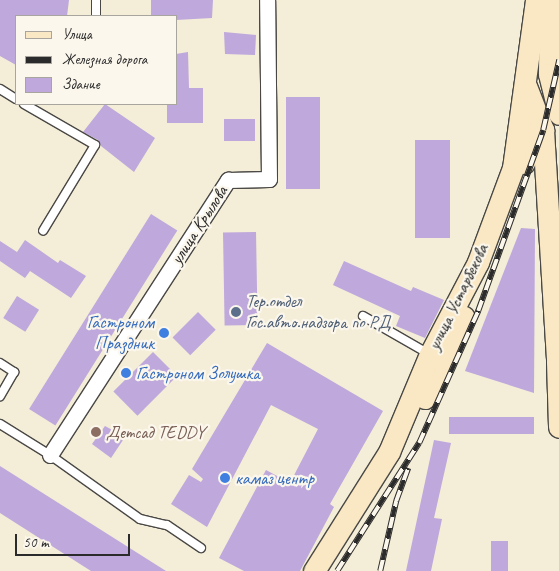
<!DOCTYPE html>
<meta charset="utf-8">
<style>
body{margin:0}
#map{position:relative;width:559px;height:571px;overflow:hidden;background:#f4edd7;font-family:Caveat,sans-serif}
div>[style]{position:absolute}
.building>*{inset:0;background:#bea8dc;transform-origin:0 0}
.roads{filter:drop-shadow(1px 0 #494845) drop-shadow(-1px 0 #494845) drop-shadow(0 1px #494845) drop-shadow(0 -1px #494845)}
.service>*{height:8px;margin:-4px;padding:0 4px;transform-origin:4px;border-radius:4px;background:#fff}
.minor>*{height:15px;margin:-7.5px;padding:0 7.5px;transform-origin:7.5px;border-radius:7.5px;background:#fff}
.secondary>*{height:21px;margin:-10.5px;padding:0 10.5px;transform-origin:10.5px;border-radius:10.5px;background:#fae7c3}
.rail>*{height:5.5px;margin-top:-2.75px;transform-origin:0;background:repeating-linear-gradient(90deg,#fbf7ec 0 11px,#2b2b2b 0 22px);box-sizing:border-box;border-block:1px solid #2b2b2b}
.dots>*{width:14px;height:14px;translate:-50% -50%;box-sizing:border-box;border:2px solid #fbf7ec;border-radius:50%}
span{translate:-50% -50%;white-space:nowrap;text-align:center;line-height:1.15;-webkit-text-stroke:4.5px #fbf7ec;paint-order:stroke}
.street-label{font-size:18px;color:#2b2b2b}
.service-label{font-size:18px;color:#4e5e75}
.left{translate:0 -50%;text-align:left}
.shop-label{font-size:18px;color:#366cbe}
.right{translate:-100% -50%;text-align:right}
.education-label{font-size:18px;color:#785e54}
.legend{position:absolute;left:15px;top:15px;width:162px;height:90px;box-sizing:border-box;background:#fbf7ec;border:1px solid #a8a59f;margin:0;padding:6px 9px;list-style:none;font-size:15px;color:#2b2b2b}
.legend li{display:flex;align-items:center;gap:10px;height:25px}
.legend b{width:25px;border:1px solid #a8a59f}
.scale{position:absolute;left:15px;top:534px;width:115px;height:22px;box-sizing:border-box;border:2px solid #2b2b2b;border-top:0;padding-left:6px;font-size:15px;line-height:18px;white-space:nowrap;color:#2b2b2b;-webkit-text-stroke:4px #fbf7ec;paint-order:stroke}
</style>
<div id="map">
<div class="building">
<i style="clip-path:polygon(0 0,69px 0,67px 16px,16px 16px,16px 65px,0 56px)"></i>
<i style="clip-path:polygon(151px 0,213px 0,212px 18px,176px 20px,176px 15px,151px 16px)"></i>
<i style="clip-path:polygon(224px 32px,256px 35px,255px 55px,225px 54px)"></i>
<i style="clip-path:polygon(188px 52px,189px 88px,203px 88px,203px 123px,167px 123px,167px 104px,176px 104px,176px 54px)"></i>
<i style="left:286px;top:97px;width:34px;height:92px"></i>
<i style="clip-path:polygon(105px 104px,155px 138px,134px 172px,101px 146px,98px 140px,83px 132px)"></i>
<i style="left:224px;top:119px;width:31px;height:22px"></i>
<i style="left:415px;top:140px;width:35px;height:98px"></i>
<i style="left:151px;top:214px;width:31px;height:230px;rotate:32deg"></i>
<i style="clip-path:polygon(521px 228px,535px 229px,534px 393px,465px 371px)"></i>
<i style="left:256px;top:232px;width:93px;height:33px;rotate:89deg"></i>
<i style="clip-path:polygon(25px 240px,58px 263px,60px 260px,86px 276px,71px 298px,30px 271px,25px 278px,0 261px,0 241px,17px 252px)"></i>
<i style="clip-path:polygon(344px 261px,411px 291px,413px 287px,444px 300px,425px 338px,396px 326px,400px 316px,333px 285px)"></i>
<i style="left:17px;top:296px;width:26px;height:26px;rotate:32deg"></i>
<i style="left:198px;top:312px;width:25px;height:36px;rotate:45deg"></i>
<i style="clip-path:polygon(267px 343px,383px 411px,330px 504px,334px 507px,300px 571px,244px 571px,219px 558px,266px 470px,290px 483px,318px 429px,271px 405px,207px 527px,171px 504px,189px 475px,201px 482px,203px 479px,192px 469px)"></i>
<i style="left:153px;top:352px;width:34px;height:56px;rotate:45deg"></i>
<i style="left:534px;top:417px;width:17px;height:85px;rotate:90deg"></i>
<i style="clip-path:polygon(105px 426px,125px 437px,111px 458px,92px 444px)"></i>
<i style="clip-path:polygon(434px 440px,451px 443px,434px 518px,442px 519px,431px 571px,406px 571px)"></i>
<i style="clip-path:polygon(0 466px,166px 571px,91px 571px,0 513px)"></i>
<i style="left:491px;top:541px;width:17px;height:30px"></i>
</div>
<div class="roads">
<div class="service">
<i style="left:96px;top:0;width:16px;rotate:90deg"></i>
<i style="left:0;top:89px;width:19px;rotate:32deg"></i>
<i style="left:24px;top:104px;width:82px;rotate:30deg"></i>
<i style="left:95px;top:145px;width:100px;rotate:121.2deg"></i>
<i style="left:363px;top:316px;width:76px;rotate:29.9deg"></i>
<i style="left:0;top:363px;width:17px;rotate:33deg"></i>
<i style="left:14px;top:372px;width:28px;rotate:120deg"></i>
<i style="left:0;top:424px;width:59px;rotate:31.8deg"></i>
<i style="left:50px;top:455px;width:110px;rotate:35.4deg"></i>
<i style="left:140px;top:519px;width:28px;rotate:13deg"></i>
<i style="left:167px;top:525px;width:41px;rotate:34.1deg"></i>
</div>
<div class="minor">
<i style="left:50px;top:455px;width:328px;rotate:-57.1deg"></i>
<i style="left:228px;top:180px;width:41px;rotate:-1.4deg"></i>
<i style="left:269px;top:179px;width:179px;rotate:-90.6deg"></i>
</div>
<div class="secondary">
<i style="left:550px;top:0;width:74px;rotate:90.8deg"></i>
<i style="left:549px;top:74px;width:41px;rotate:76deg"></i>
<i style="left:526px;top:86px;width:47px;rotate:68.9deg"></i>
<i style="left:543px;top:130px;width:232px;rotate:86.5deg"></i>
<i style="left:557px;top:362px;width:65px;rotate:88.2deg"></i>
<i style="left:524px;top:163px;width:32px;rotate:-70deg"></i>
<i style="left:535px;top:133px;width:9px;rotate:-21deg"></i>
<i style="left:425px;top:398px;width:90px;rotate:-64.3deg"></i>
<i style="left:314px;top:571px;width:141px;rotate:-57.8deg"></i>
<i style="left:389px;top:452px;width:106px;rotate:-67.3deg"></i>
<i style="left:430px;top:354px;width:104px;rotate:-62.4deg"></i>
<i style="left:478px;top:262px;width:100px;rotate:-69.6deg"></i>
<i style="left:513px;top:168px;width:170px;rotate:-82.2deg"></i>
</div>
</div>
<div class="rail">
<i style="left:337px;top:571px;width:152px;rotate:-57.4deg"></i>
<i style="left:419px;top:443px;width:145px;rotate:-65.9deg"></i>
<i style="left:478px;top:311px;width:192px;rotate:-70.2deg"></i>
<i style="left:543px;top:130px;width:72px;rotate:-77.1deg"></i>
<i style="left:380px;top:571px;width:72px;rotate:-77.1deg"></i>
<i style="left:396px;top:501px;width:35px;rotate:-70deg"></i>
</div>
<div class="dots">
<i style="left:236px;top:312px;background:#5c6f8a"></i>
<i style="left:164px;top:333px;background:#3f7fe0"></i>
<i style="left:126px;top:373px;background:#3f7fe0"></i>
<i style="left:96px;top:432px;background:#8d6e63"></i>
<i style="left:225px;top:478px;background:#3f7fe0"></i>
</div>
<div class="street-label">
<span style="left:199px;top:225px;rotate:-57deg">улица Крылова</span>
<span style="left:458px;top:297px;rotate:-64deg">улица Устарбекова</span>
</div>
<div class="service-label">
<span class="left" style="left:246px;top:312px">Тер.отдел<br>Гос.авто.надзора по РД</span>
</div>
<div class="shop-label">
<span class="right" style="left:154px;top:333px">Гастроном<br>Праздник</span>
<span class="left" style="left:136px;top:373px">Гастроном Золушка</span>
<span class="left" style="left:235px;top:478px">камаз центр</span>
</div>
<div class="education-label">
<span class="left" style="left:106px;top:432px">Детсад TEDDY</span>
</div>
<ul class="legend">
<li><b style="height:6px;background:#fae7c3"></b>Улица</li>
<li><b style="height:6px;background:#2b2b2b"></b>Железная дорога</li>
<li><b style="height:14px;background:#bea8dc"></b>Здание</li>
</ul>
<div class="scale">50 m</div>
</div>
